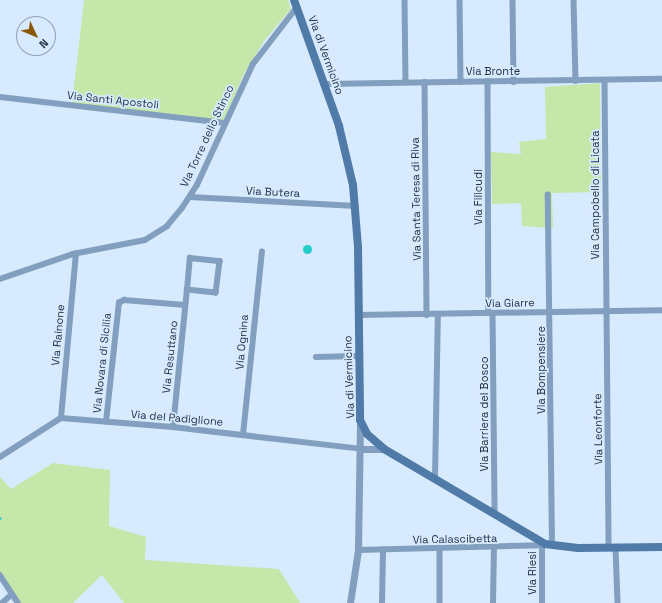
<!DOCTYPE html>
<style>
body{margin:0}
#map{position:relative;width:662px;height:603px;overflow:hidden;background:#d8eafe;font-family:"Space Grotesk",sans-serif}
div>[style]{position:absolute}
.green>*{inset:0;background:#c5e7aa}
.water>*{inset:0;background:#24cdc8}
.round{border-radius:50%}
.stream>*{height:2px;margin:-1px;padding:0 1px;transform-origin:1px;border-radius:1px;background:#24cdc8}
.minor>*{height:5.5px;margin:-2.75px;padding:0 2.75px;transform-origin:2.75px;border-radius:2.75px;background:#829fbf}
.tertiary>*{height:7px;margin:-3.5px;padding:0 3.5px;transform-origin:3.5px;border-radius:3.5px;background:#829fbf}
.secondary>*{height:8px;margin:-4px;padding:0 4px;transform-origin:4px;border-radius:4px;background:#507ba9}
span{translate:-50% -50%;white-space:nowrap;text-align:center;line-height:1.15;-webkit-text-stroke:3.5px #d8eafe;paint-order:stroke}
.street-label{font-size:11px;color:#223447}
.north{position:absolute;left:16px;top:16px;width:40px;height:40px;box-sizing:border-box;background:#d8eafe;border:1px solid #8fa1b5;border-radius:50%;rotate:134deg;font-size:11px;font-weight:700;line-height:16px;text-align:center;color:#223447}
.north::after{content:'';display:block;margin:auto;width:14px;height:18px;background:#8a5802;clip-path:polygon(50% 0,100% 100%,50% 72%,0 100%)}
</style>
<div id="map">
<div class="green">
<i style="clip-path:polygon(84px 0,288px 0,291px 9px,264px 41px,244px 74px,223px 121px,72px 104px)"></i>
<i style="clip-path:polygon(600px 83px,601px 192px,552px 193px,553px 228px,522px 226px,521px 203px,492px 204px,491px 152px,521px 154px,519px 142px,546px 139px,545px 87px)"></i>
<i style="clip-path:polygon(53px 463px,110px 470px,109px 526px,146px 537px,145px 560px,279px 569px,300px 603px,124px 603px,102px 575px,73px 603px,18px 603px,0 575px,0 477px,11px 489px)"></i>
</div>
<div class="water">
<i class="round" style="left:302.5px;top:244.5px;width:9px;height:9px"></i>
</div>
<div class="stream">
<i style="left:0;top:519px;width:1px;rotate:-45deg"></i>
</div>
<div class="minor">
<i style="left:405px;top:0;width:82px;rotate:89.3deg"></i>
<i style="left:460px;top:0;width:82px;rotate:89.3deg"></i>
<i style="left:513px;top:0;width:82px;rotate:89.3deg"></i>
<i style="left:574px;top:0;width:81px;rotate:88.6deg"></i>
<i style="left:605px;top:80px;width:468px;rotate:89.5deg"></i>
<i style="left:488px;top:81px;width:232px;rotate:89.8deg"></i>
<i style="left:425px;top:82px;width:233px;rotate:89.5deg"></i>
<i style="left:325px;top:84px;width:337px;rotate:-0.9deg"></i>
<i style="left:0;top:97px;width:226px;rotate:6.6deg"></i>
<i style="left:190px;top:197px;width:166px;rotate:3.1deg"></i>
<i style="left:190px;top:258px;width:30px;rotate:6deg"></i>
<i style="left:220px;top:261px;width:32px;rotate:97deg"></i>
<i style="left:216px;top:293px;width:29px;rotate:-174deg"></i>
<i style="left:187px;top:290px;width:32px;rotate:-85deg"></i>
<i style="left:0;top:279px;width:77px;rotate:-18.9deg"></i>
<i style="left:73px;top:254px;width:73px;rotate:-11deg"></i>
<i style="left:145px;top:240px;width:26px;rotate:-32deg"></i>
<i style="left:167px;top:226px;width:23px;rotate:-50deg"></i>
<i style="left:182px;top:208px;width:27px;rotate:-57deg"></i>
<i style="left:197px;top:185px;width:133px;rotate:-65.2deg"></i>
<i style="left:253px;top:64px;width:72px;rotate:-52.3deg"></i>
<i style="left:493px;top:313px;width:201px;rotate:89.4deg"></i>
<i style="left:358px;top:315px;width:304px;rotate:-0.9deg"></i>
<i style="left:316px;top:357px;width:42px;rotate:-1.4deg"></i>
<i style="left:61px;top:418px;width:165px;rotate:-84.8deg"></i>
<i style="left:106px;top:422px;width:120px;rotate:-83.8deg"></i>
<i style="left:119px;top:303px;width:6px;rotate:-31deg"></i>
<i style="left:124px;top:300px;width:61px;rotate:4.7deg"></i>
<i style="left:173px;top:427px;width:138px;rotate:-84.2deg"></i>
<i style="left:243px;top:435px;width:184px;rotate:-84.1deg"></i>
<i style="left:0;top:457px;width:72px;rotate:-32.6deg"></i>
<i style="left:61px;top:418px;width:112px;rotate:4.6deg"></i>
<i style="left:173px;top:427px;width:190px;rotate:6.6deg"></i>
<i style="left:435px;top:479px;width:164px;rotate:-89deg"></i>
<i style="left:616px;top:548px;width:55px;rotate:87.9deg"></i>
<i style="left:440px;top:549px;width:54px;rotate:90deg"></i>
<i style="left:358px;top:550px;width:194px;rotate:-1.5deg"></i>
<i style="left:552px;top:545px;width:350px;rotate:-90.7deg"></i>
<i style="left:0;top:575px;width:33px;rotate:57deg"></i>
<i style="left:2px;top:603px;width:13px;rotate:-42deg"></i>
<i style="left:382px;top:603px;width:53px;rotate:-88.9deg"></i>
<i style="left:493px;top:603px;width:55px;rotate:-89deg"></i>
<i style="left:542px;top:603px;width:58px;rotate:-90deg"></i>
</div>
<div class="tertiary">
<i style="left:362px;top:449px;width:22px"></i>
<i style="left:350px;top:603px;width:54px;rotate:-81.4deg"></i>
<i style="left:358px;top:550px;width:128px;rotate:-89.1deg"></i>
</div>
<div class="secondary">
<i style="left:294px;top:0;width:134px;rotate:70.3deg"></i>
<i style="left:339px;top:126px;width:61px;rotate:76.7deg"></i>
<i style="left:353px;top:185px;width:62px;rotate:85.4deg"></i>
<i style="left:358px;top:247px;width:173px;rotate:89.3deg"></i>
<i style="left:360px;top:420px;width:16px;rotate:63deg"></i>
<i style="left:367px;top:434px;width:23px;rotate:41deg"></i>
<i style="left:384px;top:449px;width:187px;rotate:30.5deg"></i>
<i style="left:545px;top:544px;width:33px;rotate:7deg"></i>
<i style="left:578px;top:548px;width:84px;rotate:-0.7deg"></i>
</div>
<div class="street-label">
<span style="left:326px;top:55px;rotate:70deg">Via di Vermicino</span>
<span style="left:493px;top:71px">Via Bronte</span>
<span style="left:113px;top:100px;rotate:6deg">Via Santi Apostoli</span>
<span style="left:207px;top:136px;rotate:-65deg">Via Torre dello Stinco</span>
<span style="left:273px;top:192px;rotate:3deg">Via Butera</span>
<span style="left:595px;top:195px;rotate:-90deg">Via Campobello di Licata</span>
<span style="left:478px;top:197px;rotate:-90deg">Via Filicudi</span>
<span style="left:416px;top:199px;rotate:-91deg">Via Santa Teresa di Riva</span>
<span style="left:510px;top:303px;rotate:-1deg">Via Giarre</span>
<span style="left:58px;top:335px;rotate:-85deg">Via Rainone</span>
<span style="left:242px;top:342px;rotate:-85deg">Via Ognina</span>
<span style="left:170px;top:357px;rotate:-84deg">Via Resuttano</span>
<span style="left:102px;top:363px;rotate:-84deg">Via Novara di Sicilia</span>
<span style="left:541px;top:370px;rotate:-90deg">Via Bompensiere</span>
<span style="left:349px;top:377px;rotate:-92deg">Via di Vermicino</span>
<span style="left:484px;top:414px;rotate:-90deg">Via Barriera del Bosco</span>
<span style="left:177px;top:418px;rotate:5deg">Via del Padiglione</span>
<span style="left:598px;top:429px;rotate:-91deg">Via Leonforte</span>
<span style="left:455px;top:539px;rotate:-1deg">Via Calascibetta</span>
<span style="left:532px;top:573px;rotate:-90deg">Via Riesi</span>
</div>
<div class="north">N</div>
</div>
